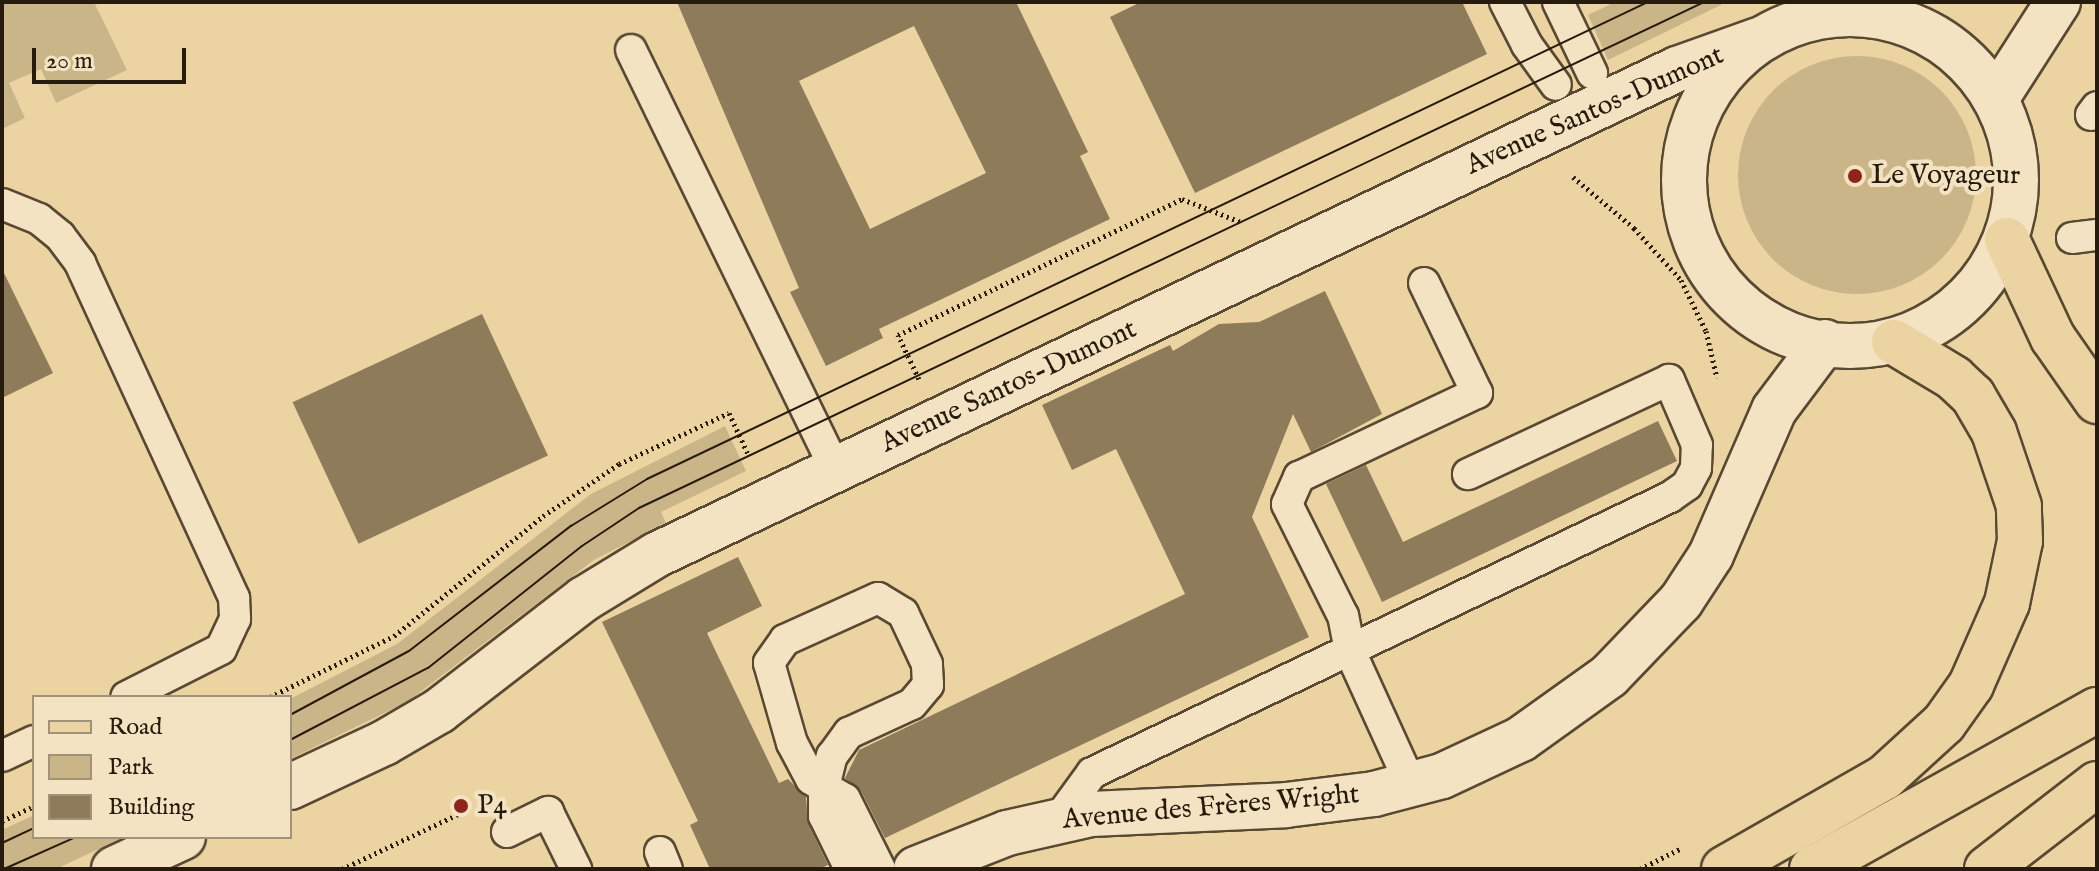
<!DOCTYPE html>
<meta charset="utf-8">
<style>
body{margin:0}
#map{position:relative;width:2099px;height:871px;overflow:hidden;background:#ecd4a2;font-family:"IM FELL English",serif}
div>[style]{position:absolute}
.green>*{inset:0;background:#cab589}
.round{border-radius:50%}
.building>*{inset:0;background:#8d7b5a;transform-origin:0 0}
.path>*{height:5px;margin-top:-2.5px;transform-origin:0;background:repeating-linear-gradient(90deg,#261b0d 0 2px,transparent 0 6px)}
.roads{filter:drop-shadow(2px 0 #584932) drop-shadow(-2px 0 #584932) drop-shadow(0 2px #584932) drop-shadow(0 -2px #584932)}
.service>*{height:30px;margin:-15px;padding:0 15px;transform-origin:15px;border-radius:15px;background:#f3e3c3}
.secondary>*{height:44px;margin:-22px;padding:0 22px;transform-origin:22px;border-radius:22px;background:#f3e3c3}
.secondary>.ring{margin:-22px;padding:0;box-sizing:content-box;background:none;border:44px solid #f3e3c3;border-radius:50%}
.primary>*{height:44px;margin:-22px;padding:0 22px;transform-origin:22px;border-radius:22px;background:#ecd4a2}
.tram>*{height:2px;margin:-1px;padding:0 1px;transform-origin:1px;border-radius:1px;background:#261b0d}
.dots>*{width:22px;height:22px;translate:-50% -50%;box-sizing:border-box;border:4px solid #f3e3c3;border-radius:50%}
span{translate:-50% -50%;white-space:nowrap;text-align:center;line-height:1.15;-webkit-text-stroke:8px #f3e3c3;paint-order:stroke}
.street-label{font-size:28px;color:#261b0d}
.poi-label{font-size:28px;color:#261b0d}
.left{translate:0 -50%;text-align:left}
.frame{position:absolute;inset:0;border:4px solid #261b0d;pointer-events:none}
.legend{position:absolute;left:32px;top:695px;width:260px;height:144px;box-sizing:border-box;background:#f3e3c3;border:2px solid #a1937a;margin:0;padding:10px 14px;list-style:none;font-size:24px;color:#261b0d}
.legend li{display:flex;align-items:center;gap:16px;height:40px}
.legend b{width:40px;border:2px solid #a1937a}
.scale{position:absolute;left:32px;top:48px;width:154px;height:36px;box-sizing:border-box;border:4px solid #261b0d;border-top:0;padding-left:10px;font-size:24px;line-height:28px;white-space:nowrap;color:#261b0d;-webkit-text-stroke:6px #f3e3c3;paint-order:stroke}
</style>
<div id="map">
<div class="green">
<i style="clip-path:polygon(94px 2px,127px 70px,56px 103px,41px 69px,9px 83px,25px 118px,2px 129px,2px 4px)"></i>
<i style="clip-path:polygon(1615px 2px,1727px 2px,1608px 60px,1588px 15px)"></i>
<i class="round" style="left:1738px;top:56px;width:238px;height:238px"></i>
<i style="clip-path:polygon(725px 426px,746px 471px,661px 512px,666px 523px,594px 560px,407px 702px,290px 759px,290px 699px,397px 644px,591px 494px)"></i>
<i style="clip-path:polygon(34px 815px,34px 837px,124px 837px,56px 869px,2px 869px,2px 830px)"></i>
</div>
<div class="building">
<i style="clip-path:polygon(evenodd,677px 2px,1016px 2px,1088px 152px,1080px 156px,1110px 219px,879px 329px,883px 338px,826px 366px,790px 292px,799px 288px,677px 2px,914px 26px,986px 173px,870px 229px,799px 81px,914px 26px)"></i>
<i style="clip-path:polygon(1141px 2px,1462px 2px,1487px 54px,1195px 193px,1110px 17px)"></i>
<i style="clip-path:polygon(2px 269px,53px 373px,2px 398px)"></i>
<i style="clip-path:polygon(1325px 291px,1382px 414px,1311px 452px,1293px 414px,1252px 517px,1309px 637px,885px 838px,861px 791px,845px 778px,859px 750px,1185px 594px,1116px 449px,1072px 470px,1042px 405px,1170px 345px,1173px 351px,1219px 324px,1259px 322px)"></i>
<i style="left:482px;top:314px;width:156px;height:209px;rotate:65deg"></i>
<i style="clip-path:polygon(1658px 421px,1677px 461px,1382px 602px,1326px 484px,1366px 465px,1403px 542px)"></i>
<i style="clip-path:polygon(738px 557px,762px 606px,707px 633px,779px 783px,788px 779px,806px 797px,808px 823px,828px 865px,819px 869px,710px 869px,690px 825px,698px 821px,602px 622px)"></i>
</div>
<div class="path">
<i style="left:1573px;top:177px;width:80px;rotate:39.9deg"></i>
<i style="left:1634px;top:228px;width:70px;rotate:47.9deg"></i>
<i style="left:1681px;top:280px;width:57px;rotate:63.9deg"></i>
<i style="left:1706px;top:331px;width:48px;rotate:76.8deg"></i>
<i style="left:919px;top:379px;width:49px;rotate:-115.5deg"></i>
<i style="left:898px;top:335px;width:315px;rotate:-25.6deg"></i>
<i style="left:1182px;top:199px;width:63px;rotate:21.3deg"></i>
<i style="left:270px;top:697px;width:138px;rotate:-26.2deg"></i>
<i style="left:394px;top:636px;width:191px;rotate:-38.8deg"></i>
<i style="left:543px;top:516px;width:92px;rotate:-34.4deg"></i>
<i style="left:619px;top:464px;width:121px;rotate:-24.9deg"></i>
<i style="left:729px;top:413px;width:47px;rotate:65.1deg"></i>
<i style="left:2px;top:821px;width:35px;rotate:-25deg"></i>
<i style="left:342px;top:869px;width:143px;rotate:-25.3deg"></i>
<i style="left:1640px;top:869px;width:45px;rotate:-26.6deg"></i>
</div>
<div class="roads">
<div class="service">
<i style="left:1505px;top:2px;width:48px;rotate:62.9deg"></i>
<i style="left:1527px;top:45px;width:49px;rotate:54.1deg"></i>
<i style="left:1558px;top:2px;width:79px;rotate:64.4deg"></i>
<i style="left:631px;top:50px;width:466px;rotate:64deg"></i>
<i style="left:2091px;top:115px;width:10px;rotate:-53deg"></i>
<i style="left:2px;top:204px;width:40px;rotate:22deg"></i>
<i style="left:39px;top:219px;width:27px;rotate:39deg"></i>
<i style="left:60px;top:236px;width:34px;rotate:53deg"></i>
<i style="left:80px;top:263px;width:369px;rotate:65.3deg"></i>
<i style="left:234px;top:598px;width:21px;rotate:87deg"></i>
<i style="left:235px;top:619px;width:33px;rotate:115deg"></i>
<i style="left:221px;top:649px;width:106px;rotate:153.2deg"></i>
<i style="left:2072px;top:238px;width:25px;rotate:-7deg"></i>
<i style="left:2px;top:756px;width:35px;rotate:-25deg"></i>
<i style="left:1411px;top:785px;width:147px;rotate:-114.5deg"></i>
<i style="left:1350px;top:651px;width:36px;rotate:-101deg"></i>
<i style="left:1343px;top:616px;width:125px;rotate:-116.6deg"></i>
<i style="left:1287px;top:504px;width:30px;rotate:-66deg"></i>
<i style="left:1299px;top:477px;width:197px;rotate:-25.3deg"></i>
<i style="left:1477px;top:393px;width:122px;rotate:-115.7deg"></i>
<i style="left:1057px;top:821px;width:59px;rotate:-53.9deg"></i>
<i style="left:1092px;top:773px;width:641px;rotate:-25.52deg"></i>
<i style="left:1670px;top:497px;width:21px;rotate:-35deg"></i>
<i style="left:1687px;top:485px;width:19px;rotate:-62deg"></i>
<i style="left:1696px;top:468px;width:23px;rotate:-88deg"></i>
<i style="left:1697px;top:445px;width:71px;rotate:-113.3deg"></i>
<i style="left:1669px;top:380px;width:222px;rotate:154.9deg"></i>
<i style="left:507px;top:832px;width:46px;rotate:-26deg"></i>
<i style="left:548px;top:812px;width:64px;rotate:63.8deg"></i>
<i style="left:660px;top:852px;width:18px;rotate:68deg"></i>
<i style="left:850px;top:869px;width:59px;rotate:-116.1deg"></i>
<i style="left:824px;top:816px;width:29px;rotate:-90deg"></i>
<i style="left:824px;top:787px;width:32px;rotate:-76deg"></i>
<i style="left:832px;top:756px;width:29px;rotate:-54deg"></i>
<i style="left:849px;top:733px;width:69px;rotate:-24.7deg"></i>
<i style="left:912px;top:704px;width:25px;rotate:-50deg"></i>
<i style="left:928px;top:685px;width:21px;rotate:-93deg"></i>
<i style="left:927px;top:664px;width:56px;rotate:-115.2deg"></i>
<i style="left:903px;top:613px;width:29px;rotate:-149deg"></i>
<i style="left:878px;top:598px;width:102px;rotate:155.7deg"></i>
<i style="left:785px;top:640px;width:28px;rotate:125deg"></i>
<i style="left:769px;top:663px;width:83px;rotate:74deg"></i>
<i style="left:792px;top:743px;width:41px;rotate:62.2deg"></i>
<i style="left:811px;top:779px;width:15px;rotate:32deg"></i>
<i style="left:824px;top:787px;width:24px;rotate:30deg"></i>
<i style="left:845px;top:799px;width:78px;rotate:63.4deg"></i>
</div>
<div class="secondary">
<i class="ring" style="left:1684px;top:14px;width:288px;height:288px"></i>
<i style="left:1997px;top:97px;width:113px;rotate:-57.3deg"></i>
<i style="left:290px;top:787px;width:104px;rotate:-25.1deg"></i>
<i style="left:384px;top:743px;width:64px;rotate:-30.2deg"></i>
<i style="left:439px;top:711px;width:183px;rotate:-37.7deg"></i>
<i style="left:584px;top:599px;width:84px;rotate:-31.4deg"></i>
<i style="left:656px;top:555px;width:1131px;rotate:-25.45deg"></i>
<i style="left:1677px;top:69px;width:86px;rotate:-19.7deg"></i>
<i style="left:114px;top:869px;width:76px;rotate:-24.9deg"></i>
<i style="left:916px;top:869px;width:98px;rotate:-21.6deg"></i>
<i style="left:1007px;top:833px;width:86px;rotate:-12.7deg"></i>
<i style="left:1091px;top:814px;width:195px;rotate:-2.6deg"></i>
<i style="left:1286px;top:805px;width:89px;rotate:-7.1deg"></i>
<i style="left:1374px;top:794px;width:70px;rotate:-14.8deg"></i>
<i style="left:1442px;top:776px;width:87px;rotate:-25.1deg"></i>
<i style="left:1521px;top:739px;width:108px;rotate:-35.6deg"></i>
<i style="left:1609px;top:676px;width:104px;rotate:-46.2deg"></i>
<i style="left:1681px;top:601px;width:55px;rotate:-56.9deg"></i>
<i style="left:1711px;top:555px;width:158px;rotate:-66.5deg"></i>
<i style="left:1774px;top:410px;width:85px;rotate:-53.1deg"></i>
</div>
<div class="primary">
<i style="left:2007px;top:240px;width:108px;rotate:64.9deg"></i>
<i style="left:2053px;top:338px;width:77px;rotate:55.1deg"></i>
<i style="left:1724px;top:869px;width:185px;rotate:-29.7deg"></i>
<i style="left:1885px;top:777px;width:80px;rotate:-42.5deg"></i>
<i style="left:1944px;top:723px;width:47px;rotate:-54.6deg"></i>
<i style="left:1971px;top:685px;width:90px;rotate:-66.3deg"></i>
<i style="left:2007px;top:603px;width:63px;rotate:-78.2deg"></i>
<i style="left:2020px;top:541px;width:35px;rotate:-92deg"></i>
<i style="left:2019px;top:506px;width:78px;rotate:-108.7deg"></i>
<i style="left:1994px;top:432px;width:42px;rotate:-120.3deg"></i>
<i style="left:1973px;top:396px;width:26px;rotate:-137deg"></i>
<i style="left:1954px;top:378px;width:70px;rotate:-149deg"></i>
<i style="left:1812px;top:869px;width:326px;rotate:-29.2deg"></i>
<i style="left:1987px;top:869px;width:139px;rotate:-37.7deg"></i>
</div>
</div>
<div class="tram">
<i style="left:290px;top:715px;width:135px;rotate:-28.3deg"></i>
<i style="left:409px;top:651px;width:205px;rotate:-37.7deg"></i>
<i style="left:571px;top:526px;width:89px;rotate:-31.7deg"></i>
<i style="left:647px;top:479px;width:1109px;rotate:-25.48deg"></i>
<i style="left:290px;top:740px;width:156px;rotate:-27.6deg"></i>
<i style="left:428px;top:668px;width:196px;rotate:-38.4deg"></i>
<i style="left:582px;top:546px;width:69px;rotate:-33.7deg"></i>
<i style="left:639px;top:508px;width:1179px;rotate:-25.41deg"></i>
<i style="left:2px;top:843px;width:35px;rotate:-25deg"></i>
<i style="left:4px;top:869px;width:79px;rotate:-24deg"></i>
</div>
<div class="dots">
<i style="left:1855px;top:176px;background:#8f2418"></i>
<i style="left:461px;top:806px;background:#8f2418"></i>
</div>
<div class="street-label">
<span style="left:1595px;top:111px;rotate:-24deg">Avenue Santos-Dumont</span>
<span style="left:1009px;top:387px;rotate:-25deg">Avenue Santos-Dumont</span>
<span style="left:1211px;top:808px;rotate:-5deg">Avenue des Frères Wright</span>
</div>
<div class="poi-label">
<span class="left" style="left:1871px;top:176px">Le Voyageur</span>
<span class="left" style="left:477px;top:806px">P4</span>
</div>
<div class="frame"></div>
<ul class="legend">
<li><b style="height:10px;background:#ecd4a2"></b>Road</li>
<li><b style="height:22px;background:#cab589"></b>Park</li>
<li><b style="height:22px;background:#8d7b5a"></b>Building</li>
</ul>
<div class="scale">20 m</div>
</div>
